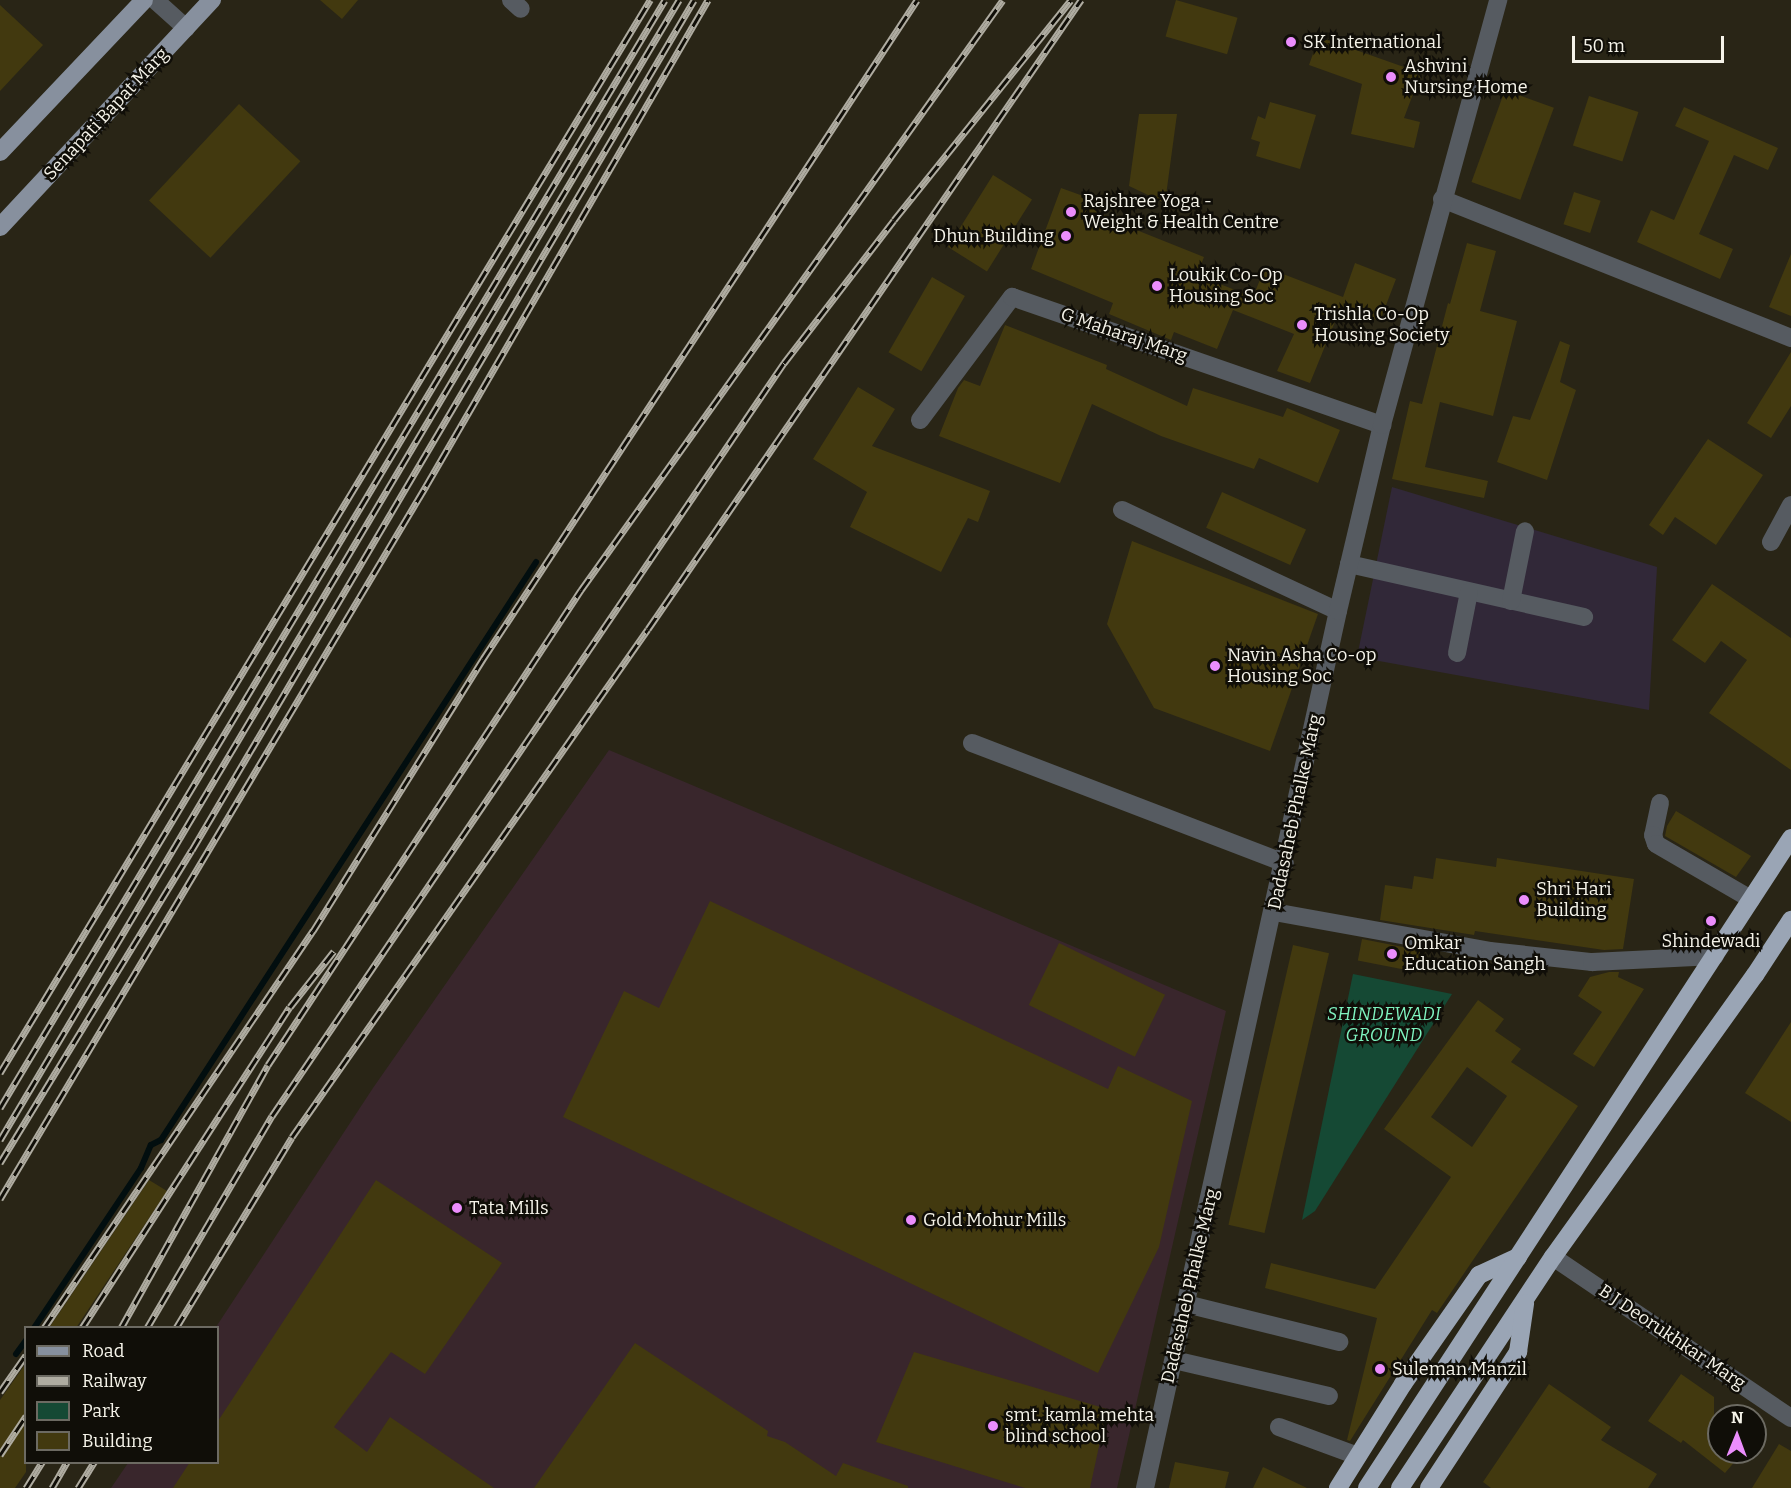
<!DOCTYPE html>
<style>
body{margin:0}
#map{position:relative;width:1791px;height:1488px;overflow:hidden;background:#292516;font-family:Bitter,serif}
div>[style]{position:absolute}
.commercial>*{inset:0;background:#312838}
.industrial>*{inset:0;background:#39262c}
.green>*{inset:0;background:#154934}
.stream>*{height:6px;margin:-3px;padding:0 3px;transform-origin:3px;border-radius:3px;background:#020e0f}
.building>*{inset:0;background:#42390f;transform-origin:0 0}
.minor>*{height:18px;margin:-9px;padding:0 9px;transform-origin:9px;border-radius:9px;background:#565b61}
.major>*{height:18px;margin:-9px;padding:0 9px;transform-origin:9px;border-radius:9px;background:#87909e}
.highway>*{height:18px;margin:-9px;padding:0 9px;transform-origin:9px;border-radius:9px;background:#9aa5b5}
.rail>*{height:7px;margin-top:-3.5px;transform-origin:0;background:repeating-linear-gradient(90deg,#100e08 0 14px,#afaca1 0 28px);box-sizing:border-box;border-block:2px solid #afaca1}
.dots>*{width:16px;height:16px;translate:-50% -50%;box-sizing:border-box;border:3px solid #100e08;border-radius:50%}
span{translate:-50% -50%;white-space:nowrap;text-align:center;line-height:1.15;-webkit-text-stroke:5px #100e08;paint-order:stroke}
.poi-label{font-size:18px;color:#f5f3e9}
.left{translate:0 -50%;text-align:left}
.right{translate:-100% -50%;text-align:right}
.street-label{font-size:18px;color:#f5f3e9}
.park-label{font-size:18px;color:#7ff4c0;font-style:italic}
.legend{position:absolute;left:24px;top:1326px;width:195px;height:138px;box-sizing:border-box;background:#100e08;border:2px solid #6c6a62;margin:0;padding:8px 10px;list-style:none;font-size:18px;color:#f5f3e9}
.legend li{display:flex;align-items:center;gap:12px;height:30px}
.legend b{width:30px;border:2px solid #6c6a62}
.north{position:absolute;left:1707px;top:1404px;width:60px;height:60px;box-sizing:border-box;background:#100e08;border:2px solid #6c6a62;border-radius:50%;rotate:1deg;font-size:16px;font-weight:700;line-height:24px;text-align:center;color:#f5f3e9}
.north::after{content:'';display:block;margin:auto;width:21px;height:27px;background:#eb8dfc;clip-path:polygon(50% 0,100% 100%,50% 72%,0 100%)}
.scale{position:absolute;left:1572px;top:36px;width:152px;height:27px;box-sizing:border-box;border:3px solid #f5f3e9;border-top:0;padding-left:8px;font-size:18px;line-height:21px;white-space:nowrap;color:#f5f3e9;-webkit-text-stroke:4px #100e08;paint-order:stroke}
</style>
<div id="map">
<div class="commercial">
<i style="clip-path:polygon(1392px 487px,1657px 567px,1649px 710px,1357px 657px)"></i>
</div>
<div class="industrial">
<i style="clip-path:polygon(609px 750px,1226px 1011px,1117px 1488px,111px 1488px,128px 1463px,218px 1462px,216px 1327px,373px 1088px)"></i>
</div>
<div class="green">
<i style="clip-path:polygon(1353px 974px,1452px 994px,1315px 1211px,1302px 1220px)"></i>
</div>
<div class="stream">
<i style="left:34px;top:1328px;width:192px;rotate:-56.2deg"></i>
<i style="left:141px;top:1168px;width:25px;rotate:-67deg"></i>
<i style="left:151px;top:1145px;width:11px;rotate:-27deg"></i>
<i style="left:161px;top:1140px;width:689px;rotate:-57.02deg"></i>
<i style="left:16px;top:1354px;width:17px;rotate:-54deg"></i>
</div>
<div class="building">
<i style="clip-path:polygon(320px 0,358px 0,342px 19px)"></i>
<i style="left:1176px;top:0;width:64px;height:38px;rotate:16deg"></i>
<i style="clip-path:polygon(0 5px,43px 45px,0 91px)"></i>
<i style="clip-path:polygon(1319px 37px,1421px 73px,1404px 118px,1420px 122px,1414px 148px,1351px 134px,1362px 84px,1309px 65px)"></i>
<i style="left:1505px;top:90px;width:52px;height:98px;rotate:20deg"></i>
<i style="left:1589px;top:96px;width:52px;height:52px;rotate:18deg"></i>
<i style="clip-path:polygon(1270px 102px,1316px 115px,1300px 169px,1256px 156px,1260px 142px,1251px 139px,1258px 116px,1265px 119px)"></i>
<i style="left:239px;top:104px;width:84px;height:132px;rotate:43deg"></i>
<i style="clip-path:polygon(1684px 107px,1778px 148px,1768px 170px,1734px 155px,1699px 234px,1733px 249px,1720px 279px,1637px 242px,1651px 210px,1674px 220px,1709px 141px,1675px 126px)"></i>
<i style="clip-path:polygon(1139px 114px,1177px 114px,1165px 203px,1129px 186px)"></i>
<i style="left:993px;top:175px;width:46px;height:85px;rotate:32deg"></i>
<i style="clip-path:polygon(1061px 188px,1100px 202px,1096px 212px,1135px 226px,1134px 229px,1204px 257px,1197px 275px,1253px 297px,1265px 267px,1343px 297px,1355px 263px,1396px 279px,1380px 321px,1341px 307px,1310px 383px,1277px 371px,1294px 334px,1233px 310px,1217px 349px,1174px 332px,1171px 340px,1109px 314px,1113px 303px,1031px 269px)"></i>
<i style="left:1574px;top:192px;width:28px;height:34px;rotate:18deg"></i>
<i style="clip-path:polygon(1467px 243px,1496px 251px,1480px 311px,1517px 321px,1493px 416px,1440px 402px,1425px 467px,1488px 481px,1484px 498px,1392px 479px,1410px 401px,1422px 404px,1448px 303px,1450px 304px)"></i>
<i style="clip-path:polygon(1791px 254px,1791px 316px,1769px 307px)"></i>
<i style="left:932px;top:277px;width:38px;height:87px;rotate:30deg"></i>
<i style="clip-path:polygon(1005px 325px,1107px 365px,1106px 369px,1187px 406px,1193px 388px,1283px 417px,1287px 408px,1340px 430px,1318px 483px,1259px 458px,1254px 469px,1161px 436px,1092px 404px,1060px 483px,939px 436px,958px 388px,964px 380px,980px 386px)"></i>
<i style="clip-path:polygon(1560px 341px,1570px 345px,1560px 382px,1576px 390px,1547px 480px,1497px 462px,1513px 416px,1530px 420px)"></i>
<i style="clip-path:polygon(1791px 352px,1791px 406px,1771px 438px,1747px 423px)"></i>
<i style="clip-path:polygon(858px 387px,895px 409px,872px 446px,990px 491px,978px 522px,968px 518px,941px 572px,850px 527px,867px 492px,813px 459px)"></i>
<i style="clip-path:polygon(1708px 439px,1763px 475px,1716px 545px,1675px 517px,1663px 535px,1649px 525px)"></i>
<i style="left:1222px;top:492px;width:92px;height:39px;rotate:24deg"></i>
<i style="clip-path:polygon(1132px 541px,1318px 614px,1270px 751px,1154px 708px,1107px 624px)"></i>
<i style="clip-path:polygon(1712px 584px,1791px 638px,1791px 770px,1709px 713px,1747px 660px,1721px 641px,1705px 663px,1672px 640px)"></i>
<i style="clip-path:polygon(1676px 811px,1751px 856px,1736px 877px,1665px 836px,1667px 826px)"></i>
<i style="clip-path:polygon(1436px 858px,1496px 867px,1497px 858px,1634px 879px,1623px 949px,1604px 950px,1475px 931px,1474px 935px,1380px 920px,1385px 885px,1412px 889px,1414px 876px,1433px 879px)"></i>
<i style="clip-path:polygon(710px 901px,1108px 1089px,1118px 1066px,1192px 1101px,1159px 1247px,1098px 1373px,563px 1117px,624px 991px,659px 1008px)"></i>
<i style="left:1362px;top:939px;width:64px;height:22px;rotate:11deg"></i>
<i style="left:1059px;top:943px;width:118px;height:69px;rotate:26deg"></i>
<i style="left:1293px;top:945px;width:37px;height:287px;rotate:13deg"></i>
<i style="clip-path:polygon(1609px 972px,1619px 972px,1618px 977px,1644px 989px,1594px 1067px,1573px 1054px,1602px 1012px,1578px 996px,1590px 977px)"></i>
<i style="clip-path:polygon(evenodd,1478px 1000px,1504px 1019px,1495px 1031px,1521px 1049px,1511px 1062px,1578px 1106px,1437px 1313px,1432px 1310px,1350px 1441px,1347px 1440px,1377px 1318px,1265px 1288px,1271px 1263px,1375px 1289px,1451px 1177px,1384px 1129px,1478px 1000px,1467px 1067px,1507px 1096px,1472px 1147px,1431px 1117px,1467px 1067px)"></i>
<i style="clip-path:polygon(1791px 1022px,1791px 1122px,1745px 1093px)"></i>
<i style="clip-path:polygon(149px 1180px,167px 1191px,76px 1328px,49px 1328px)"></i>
<i style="clip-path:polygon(376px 1180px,502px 1263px,425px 1374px,391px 1352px,334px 1427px,367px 1452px,390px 1417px,494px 1488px,173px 1488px,190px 1462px,218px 1462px,218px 1421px)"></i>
<i style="clip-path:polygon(635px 1343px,768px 1431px,767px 1436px,785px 1442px,836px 1476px,843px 1463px,908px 1486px,908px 1488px,534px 1488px)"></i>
<i style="clip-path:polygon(914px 1352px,1107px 1409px,1090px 1488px,1025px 1488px,876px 1442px)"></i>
<i style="clip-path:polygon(26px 1363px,26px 1472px,15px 1488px,0 1488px,0 1400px)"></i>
<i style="clip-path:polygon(1681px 1374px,1714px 1397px,1714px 1430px,1719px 1424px,1719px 1452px,1743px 1452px,1725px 1473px,1683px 1440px,1681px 1443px,1648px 1421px)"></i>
<i style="clip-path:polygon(1549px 1384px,1611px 1427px,1601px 1440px,1657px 1474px,1648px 1488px,1491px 1488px,1483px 1482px)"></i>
<i style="clip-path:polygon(1779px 1444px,1791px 1451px,1791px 1488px,1752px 1488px)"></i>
<i style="clip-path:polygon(1175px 1462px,1229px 1472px,1225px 1488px,1169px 1488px)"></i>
<i style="clip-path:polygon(1263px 1467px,1307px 1488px,1253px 1488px)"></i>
</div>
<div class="minor">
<i style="left:155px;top:0;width:42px;rotate:42.1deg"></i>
<i style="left:511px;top:0;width:13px;rotate:42deg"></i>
<i style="left:1442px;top:199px;width:376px;rotate:21.7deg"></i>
<i style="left:920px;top:420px;width:154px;rotate:-53.2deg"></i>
<i style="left:1012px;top:297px;width:392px;rotate:19.1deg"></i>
<i style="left:1122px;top:510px;width:238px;rotate:25.1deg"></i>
<i style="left:1771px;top:542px;width:42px;rotate:-61.6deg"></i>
<i style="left:1349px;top:564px;width:241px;rotate:12.7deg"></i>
<i style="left:1511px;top:601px;width:71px;rotate:-78.7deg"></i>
<i style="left:1457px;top:653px;width:62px;rotate:-78.9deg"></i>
<i style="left:972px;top:743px;width:335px;rotate:21deg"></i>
<i style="left:1660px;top:803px;width:33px;rotate:102deg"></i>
<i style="left:1653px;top:835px;width:9px;rotate:72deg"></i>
<i style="left:1656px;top:844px;width:110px;rotate:30.1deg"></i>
<i style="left:1274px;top:912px;width:219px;rotate:10.2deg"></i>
<i style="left:1490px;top:951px;width:103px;rotate:6.2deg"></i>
<i style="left:1592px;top:962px;width:123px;rotate:-2.8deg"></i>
<i style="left:1553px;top:1257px;width:287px;rotate:34.1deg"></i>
<i style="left:1186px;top:1304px;width:158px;rotate:13.9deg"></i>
<i style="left:1174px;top:1360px;width:159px;rotate:13.1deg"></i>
<i style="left:1279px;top:1427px;width:84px;rotate:20.2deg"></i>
<i style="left:1145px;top:1488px;width:898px;rotate:-77.59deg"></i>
<i style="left:1338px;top:611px;width:191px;rotate:-76.7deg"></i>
<i style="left:1382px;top:425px;width:441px;rotate:-74.7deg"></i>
</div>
<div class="major">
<i style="left:0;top:152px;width:209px;rotate:-46.5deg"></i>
<i style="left:0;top:227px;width:311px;rotate:-47deg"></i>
</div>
<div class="highway">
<i style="left:1338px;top:1488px;width:123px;rotate:-58deg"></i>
<i style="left:1403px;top:1384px;width:133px;rotate:-55.1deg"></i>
<i style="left:1479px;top:1275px;width:43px;rotate:-24.8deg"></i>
<i style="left:1367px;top:1488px;width:776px;rotate:-56.88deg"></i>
<i style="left:1400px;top:1488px;width:277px;rotate:-56.5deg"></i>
<i style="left:1553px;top:1257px;width:347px;rotate:-54.4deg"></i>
<i style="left:1755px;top:975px;width:66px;rotate:-56.8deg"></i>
<i style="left:1429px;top:1488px;width:163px;rotate:-56.8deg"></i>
<i style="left:1518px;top:1352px;width:49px;rotate:-81.7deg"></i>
</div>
<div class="rail">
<i style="left:0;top:1073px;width:1255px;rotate:-58.79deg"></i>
<i style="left:0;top:1108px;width:1292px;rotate:-59.03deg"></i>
<i style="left:0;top:1140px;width:1327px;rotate:-59.22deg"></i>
<i style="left:0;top:1163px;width:367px;rotate:-58.5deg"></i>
<i style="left:192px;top:850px;width:987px;rotate:-59.43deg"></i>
<i style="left:0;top:1199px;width:831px;rotate:-59.14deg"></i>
<i style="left:426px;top:486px;width:562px;rotate:-59.88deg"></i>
<i style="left:44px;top:1328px;width:480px;rotate:-55.9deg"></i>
<i style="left:313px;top:931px;width:321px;rotate:-58deg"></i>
<i style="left:483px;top:659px;width:789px;rotate:-56.63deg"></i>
<i style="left:82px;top:1328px;width:382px;rotate:-57.1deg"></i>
<i style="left:290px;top:1007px;width:71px;rotate:-51.8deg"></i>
<i style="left:121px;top:1328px;width:301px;rotate:-60.8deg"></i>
<i style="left:268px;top:1065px;width:569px;rotate:-56.62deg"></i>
<i style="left:581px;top:590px;width:725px;rotate:-54.43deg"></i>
<i style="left:147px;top:1328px;width:246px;rotate:-59.5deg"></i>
<i style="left:272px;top:1116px;width:911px;rotate:-55.79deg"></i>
<i style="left:784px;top:363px;width:180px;rotate:-52.4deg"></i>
<i style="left:894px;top:220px;width:282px;rotate:-51.2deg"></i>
<i style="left:176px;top:1328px;width:223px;rotate:-58.7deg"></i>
<i style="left:292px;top:1137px;width:620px;rotate:-54.98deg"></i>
<i style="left:648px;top:629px;width:764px;rotate:-55.46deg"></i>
<i style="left:0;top:1392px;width:45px;rotate:-54.9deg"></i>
<i style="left:0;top:1455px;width:47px;rotate:-56.3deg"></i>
<i style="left:26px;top:1488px;width:31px;rotate:-58deg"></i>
<i style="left:52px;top:1488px;width:30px;rotate:-60deg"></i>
<i style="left:78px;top:1488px;width:31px;rotate:-58deg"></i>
</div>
<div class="dots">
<i style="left:1291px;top:42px;background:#eb8dfc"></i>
<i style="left:1391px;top:77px;background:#eb8dfc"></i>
<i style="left:1071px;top:212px;background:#eb8dfc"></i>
<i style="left:1066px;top:236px;background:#eb8dfc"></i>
<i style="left:1157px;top:286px;background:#eb8dfc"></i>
<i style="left:1302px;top:325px;background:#eb8dfc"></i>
<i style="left:1215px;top:666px;background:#eb8dfc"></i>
<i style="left:1524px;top:900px;background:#eb8dfc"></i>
<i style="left:1711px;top:921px;background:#eb8dfc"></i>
<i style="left:1392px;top:954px;background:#eb8dfc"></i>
<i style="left:457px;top:1208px;background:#eb8dfc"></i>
<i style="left:911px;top:1220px;background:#eb8dfc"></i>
<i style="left:1380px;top:1369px;background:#eb8dfc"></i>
<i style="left:993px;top:1426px;background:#eb8dfc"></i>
</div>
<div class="poi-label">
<span class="left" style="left:1303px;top:42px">SK International</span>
<span class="left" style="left:1404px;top:77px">Ashvini<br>Nursing Home</span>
<span class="left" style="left:1083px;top:212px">Rajshree Yoga -<br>Weight &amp; Health Centre</span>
<span class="right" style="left:1054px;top:236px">Dhun Building</span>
<span class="left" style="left:1169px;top:286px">Loukik Co-Op<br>Housing Soc</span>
<span class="left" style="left:1314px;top:325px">Trishla Co-Op<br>Housing Society</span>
<span class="left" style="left:1227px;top:666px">Navin Asha Co-op<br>Housing Soc</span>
<span class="left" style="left:1536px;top:900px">Shri Hari<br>Building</span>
<span style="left:1711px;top:941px">Shindewadi</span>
<span class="left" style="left:1404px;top:954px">Omkar<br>Education Sangh</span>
<span class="left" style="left:469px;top:1208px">Tata Mills</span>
<span class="left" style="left:923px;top:1220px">Gold Mohur Mills</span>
<span class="left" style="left:1392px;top:1369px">Suleman Manzil</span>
<span class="left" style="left:1005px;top:1426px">smt. kamla mehta<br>blind school</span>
</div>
<div class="street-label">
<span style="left:106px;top:114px;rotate:-47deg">Senapati Bapat Marg</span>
<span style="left:1124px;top:335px;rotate:19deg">G Maharaj Marg</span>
<span style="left:1295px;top:812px;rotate:-78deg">Dadasaheb Phalke Marg</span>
<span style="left:1190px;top:1286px;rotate:-77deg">Dadasaheb Phalke Marg</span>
<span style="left:1672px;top:1337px;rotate:34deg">B J Deorukhkar Marg</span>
</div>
<div class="park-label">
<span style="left:1384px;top:1025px">SHINDEWADI<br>GROUND</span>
</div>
<ul class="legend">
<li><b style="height:8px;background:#87909e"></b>Road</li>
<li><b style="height:8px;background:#afaca1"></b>Railway</li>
<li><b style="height:16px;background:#154934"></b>Park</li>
<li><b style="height:16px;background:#42390f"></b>Building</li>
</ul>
<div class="north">N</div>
<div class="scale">50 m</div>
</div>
